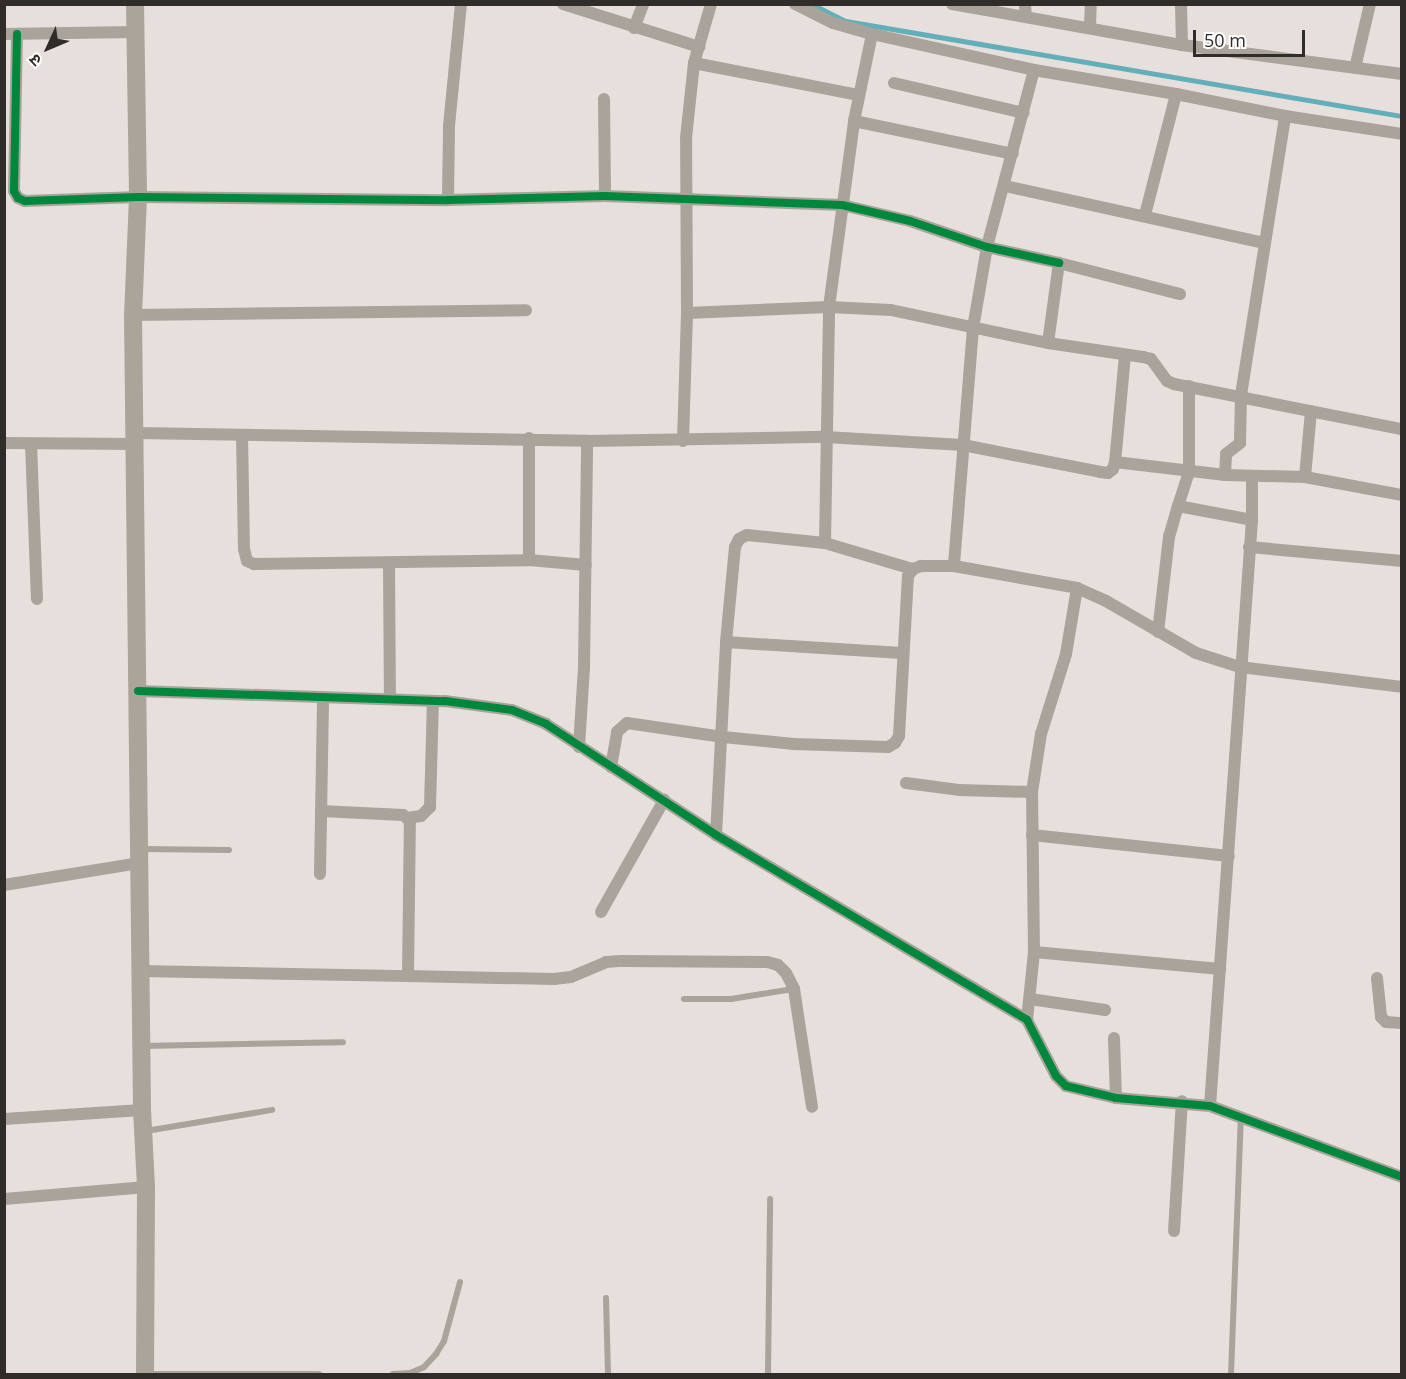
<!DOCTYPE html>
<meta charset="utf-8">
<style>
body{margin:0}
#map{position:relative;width:1406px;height:1379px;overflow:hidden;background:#e6dfdc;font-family:"Open Sans","Noto Sans Devanagari",sans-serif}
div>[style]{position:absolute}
.stream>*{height:4.5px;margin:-2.25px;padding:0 2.25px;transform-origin:2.25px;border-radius:2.25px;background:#62afba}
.lane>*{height:6px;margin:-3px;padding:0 3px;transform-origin:3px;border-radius:3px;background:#a9a39b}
.street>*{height:12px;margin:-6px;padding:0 6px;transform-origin:6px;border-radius:6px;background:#a9a39b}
.primary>*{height:18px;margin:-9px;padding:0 9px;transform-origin:9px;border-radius:9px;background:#aaa49b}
.cycleway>*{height:8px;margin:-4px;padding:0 4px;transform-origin:4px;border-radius:4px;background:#00873e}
span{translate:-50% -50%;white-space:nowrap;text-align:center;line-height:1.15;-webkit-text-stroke:5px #fff;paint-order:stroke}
.frame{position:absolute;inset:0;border:6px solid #302c2a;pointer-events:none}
.north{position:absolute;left:18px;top:18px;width:60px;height:60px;-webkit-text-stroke:4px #fff;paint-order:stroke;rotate:226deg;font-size:16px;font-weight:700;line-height:24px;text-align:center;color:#302c2a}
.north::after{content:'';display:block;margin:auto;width:21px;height:27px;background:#302c2a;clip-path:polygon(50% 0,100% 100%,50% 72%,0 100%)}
.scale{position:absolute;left:1193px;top:30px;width:112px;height:27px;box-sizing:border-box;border:3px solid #302c2a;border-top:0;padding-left:8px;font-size:18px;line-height:21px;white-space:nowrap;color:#302c2a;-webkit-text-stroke:4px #fff;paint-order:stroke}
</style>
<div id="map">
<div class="stream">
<i style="left:812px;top:4px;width:38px;rotate:27deg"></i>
<i style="left:846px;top:21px;width:564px;rotate:9.7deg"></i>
</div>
<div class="lane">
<i style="left:141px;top:849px;width:88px;rotate:0.7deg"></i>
<i style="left:684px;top:999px;width:47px"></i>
<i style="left:731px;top:999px;width:63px;rotate:-9.2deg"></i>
<i style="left:142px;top:1046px;width:201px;rotate:-1.1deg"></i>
<i style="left:146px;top:1131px;width:128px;rotate:-9.5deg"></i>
<i style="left:606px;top:1298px;width:76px;rotate:88.5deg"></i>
<i style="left:148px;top:1374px;width:171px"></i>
<i style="left:393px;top:1374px;width:17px;rotate:-3deg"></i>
<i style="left:410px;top:1373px;width:15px;rotate:-23deg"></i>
<i style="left:424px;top:1367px;width:18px;rotate:-47deg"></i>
<i style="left:436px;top:1354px;width:15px;rotate:-58deg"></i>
<i style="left:444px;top:1341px;width:61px;rotate:-74.8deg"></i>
<i style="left:768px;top:1374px;width:175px;rotate:-89.3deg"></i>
<i style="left:1231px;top:1374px;width:258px;rotate:-87.8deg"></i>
</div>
<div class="street">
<i style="left:563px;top:4px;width:143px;rotate:17.5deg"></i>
<i style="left:795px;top:4px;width:42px;rotate:26.6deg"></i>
<i style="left:833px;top:23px;width:41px;rotate:15.8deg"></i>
<i style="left:872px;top:34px;width:166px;rotate:12.5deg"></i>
<i style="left:1034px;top:70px;width:144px;rotate:9.6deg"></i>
<i style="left:1176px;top:94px;width:111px;rotate:11.4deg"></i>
<i style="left:1285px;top:116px;width:118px;rotate:8.7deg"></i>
<i style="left:952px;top:4px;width:234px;rotate:10.1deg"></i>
<i style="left:1182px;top:45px;width:222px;rotate:7.5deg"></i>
<i style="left:1025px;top:4px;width:13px;rotate:86deg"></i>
<i style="left:1181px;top:4px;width:41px;rotate:88.6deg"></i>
<i style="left:1090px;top:27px;width:23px;rotate:-88deg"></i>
<i style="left:634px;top:28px;width:26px;rotate:-69deg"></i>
<i style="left:4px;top:34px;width:130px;rotate:-0.9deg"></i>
<i style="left:17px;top:34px;width:157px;rotate:91.1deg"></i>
<i style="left:14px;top:191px;width:8px;rotate:60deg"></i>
<i style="left:18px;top:198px;width:8px;rotate:23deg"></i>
<i style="left:25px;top:201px;width:113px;rotate:-2deg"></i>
<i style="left:138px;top:197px;width:310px;rotate:0.6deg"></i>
<i style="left:448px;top:200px;width:157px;rotate:-1.5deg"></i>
<i style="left:605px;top:196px;width:237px;rotate:2.2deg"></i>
<i style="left:842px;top:205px;width:70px;rotate:13.2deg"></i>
<i style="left:910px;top:221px;width:81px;rotate:18.7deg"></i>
<i style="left:987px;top:247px;width:74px;rotate:12.5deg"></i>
<i style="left:694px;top:63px;width:168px;rotate:11deg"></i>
<i style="left:1355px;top:68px;width:66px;rotate:-76.8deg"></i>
<i style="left:1034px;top:70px;width:183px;rotate:104.9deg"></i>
<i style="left:987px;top:247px;width:82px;rotate:99.8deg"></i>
<i style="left:973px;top:328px;width:239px;rotate:94.6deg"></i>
<i style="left:954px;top:566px;width:125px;rotate:10.1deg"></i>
<i style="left:1077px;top:588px;width:32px;rotate:24deg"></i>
<i style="left:1106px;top:601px;width:104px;rotate:30deg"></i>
<i style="left:1196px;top:653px;width:46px;rotate:17.7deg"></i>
<i style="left:1240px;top:667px;width:163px;rotate:7deg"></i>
<i style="left:894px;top:83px;width:133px;rotate:13deg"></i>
<i style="left:604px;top:99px;width:97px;rotate:89.4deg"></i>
<i style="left:854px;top:121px;width:162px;rotate:11.7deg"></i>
<i style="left:1005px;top:186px;width:266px;rotate:12.4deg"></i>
<i style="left:448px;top:200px;width:74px;rotate:-89.2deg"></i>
<i style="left:449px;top:126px;width:123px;rotate:-84.4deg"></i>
<i style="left:1145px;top:215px;width:125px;rotate:-75.6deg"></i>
<i style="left:687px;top:313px;width:142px;rotate:-2.4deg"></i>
<i style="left:829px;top:307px;width:62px;rotate:2.8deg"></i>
<i style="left:891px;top:310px;width:160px;rotate:11.9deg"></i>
<i style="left:1048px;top:343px;width:96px;rotate:8.4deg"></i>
<i style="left:1143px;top:357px;width:8px;rotate:14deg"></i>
<i style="left:1151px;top:359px;width:27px;rotate:54deg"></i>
<i style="left:1167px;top:381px;width:8px;rotate:23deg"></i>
<i style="left:1174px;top:384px;width:232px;rotate:11.2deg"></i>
<i style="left:133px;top:315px;width:393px;rotate:-0.7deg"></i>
<i style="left:1048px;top:343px;width:81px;rotate:-82.2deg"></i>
<i style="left:1059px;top:263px;width:125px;rotate:14.4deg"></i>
<i style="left:1125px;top:355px;width:107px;rotate:95.3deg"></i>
<i style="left:1115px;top:462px;width:111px;rotate:6.7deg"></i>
<i style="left:1225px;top:475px;width:80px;rotate:1.4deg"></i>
<i style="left:1305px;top:477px;width:99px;rotate:10.5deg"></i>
<i style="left:1189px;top:386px;width:86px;rotate:90deg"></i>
<i style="left:1189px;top:472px;width:36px;rotate:108deg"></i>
<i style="left:1178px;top:506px;width:75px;rotate:10.7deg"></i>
<i style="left:137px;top:433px;width:450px;rotate:1deg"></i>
<i style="left:587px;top:441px;width:238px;rotate:-1deg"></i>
<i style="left:825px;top:437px;width:138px;rotate:3.3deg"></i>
<i style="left:963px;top:445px;width:140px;rotate:11.1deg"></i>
<i style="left:1100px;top:472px;width:8px;rotate:7deg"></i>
<i style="left:1108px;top:473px;width:6px;rotate:-39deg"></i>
<i style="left:1113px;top:469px;width:7px;rotate:-74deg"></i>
<i style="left:242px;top:435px;width:114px;rotate:89deg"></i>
<i style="left:244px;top:549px;width:12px;rotate:76deg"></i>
<i style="left:247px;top:561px;width:8px;rotate:23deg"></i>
<i style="left:254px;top:564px;width:275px;rotate:-0.8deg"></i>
<i style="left:529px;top:560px;width:57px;rotate:5deg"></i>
<i style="left:683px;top:441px;width:128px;rotate:-88.2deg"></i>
<i style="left:687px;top:313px;width:175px;rotate:-90.3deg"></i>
<i style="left:686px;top:138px;width:75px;rotate:-83.9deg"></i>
<i style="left:694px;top:63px;width:61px;rotate:-73.9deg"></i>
<i style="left:4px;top:443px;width:133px;rotate:0.4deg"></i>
<i style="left:31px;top:444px;width:155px;rotate:87.8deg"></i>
<i style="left:1225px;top:475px;width:21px;rotate:-87deg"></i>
<i style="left:1226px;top:454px;width:18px;rotate:-38deg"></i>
<i style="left:1240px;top:443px;width:48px;rotate:-88.8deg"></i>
<i style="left:1241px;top:395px;width:282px;rotate:-81deg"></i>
<i style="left:1305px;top:477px;width:66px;rotate:-84.8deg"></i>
<i style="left:825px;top:543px;width:236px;rotate:-89deg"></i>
<i style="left:829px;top:307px;width:188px;rotate:-82.3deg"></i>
<i style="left:854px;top:121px;width:89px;rotate:-78.3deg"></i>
<i style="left:1249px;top:547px;width:154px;rotate:5.2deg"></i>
<i style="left:529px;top:560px;width:122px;rotate:-90deg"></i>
<i style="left:389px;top:564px;width:135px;rotate:89.6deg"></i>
<i style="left:1158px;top:632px;width:96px;rotate:-83.4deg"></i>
<i style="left:1169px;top:537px;width:32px;rotate:-74deg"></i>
<i style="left:726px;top:642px;width:176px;rotate:3.6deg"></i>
<i style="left:138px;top:691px;width:307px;rotate:1.9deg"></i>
<i style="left:445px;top:701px;width:68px;rotate:7.7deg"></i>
<i style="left:512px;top:710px;width:37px;rotate:22deg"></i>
<i style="left:546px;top:724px;width:203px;rotate:33.1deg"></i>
<i style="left:716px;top:835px;width:362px;rotate:30.7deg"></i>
<i style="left:1027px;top:1020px;width:63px;rotate:62.6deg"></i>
<i style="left:1056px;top:1076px;width:14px;rotate:45deg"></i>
<i style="left:1066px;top:1086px;width:51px;rotate:13.5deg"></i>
<i style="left:1116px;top:1098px;width:94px;rotate:4.9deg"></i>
<i style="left:1210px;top:1106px;width:205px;rotate:20.3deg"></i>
<i style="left:579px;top:747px;width:80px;rotate:-86.4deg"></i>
<i style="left:584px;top:667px;width:226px;rotate:-89.2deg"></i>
<i style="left:611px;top:767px;width:36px;rotate:-80deg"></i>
<i style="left:617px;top:732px;width:13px;rotate:-42deg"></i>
<i style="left:627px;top:723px;width:97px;rotate:8.3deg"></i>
<i style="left:723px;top:737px;width:71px;rotate:5.6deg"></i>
<i style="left:794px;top:744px;width:94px;rotate:1.8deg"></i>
<i style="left:888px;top:747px;width:8px;rotate:-30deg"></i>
<i style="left:895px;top:743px;width:8px;rotate:-60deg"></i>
<i style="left:899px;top:736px;width:160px;rotate:-86.8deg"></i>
<i style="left:908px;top:576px;width:9px;rotate:-54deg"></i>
<i style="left:913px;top:569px;width:9px;rotate:-21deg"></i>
<i style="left:921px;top:566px;width:33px"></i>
<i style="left:906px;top:783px;width:53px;rotate:7.5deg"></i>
<i style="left:959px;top:790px;width:73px;rotate:1.6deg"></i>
<i style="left:407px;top:818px;width:14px;rotate:-8deg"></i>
<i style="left:421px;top:816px;width:13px;rotate:-45deg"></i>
<i style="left:430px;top:807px;width:106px;rotate:-88.4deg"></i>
<i style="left:716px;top:835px;width:193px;rotate:-87deg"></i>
<i style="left:726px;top:642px;width:95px;rotate:-84.6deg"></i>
<i style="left:735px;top:547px;width:9px;rotate:-63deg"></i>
<i style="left:739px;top:539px;width:9px;rotate:-27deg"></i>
<i style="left:747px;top:535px;width:78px;rotate:5.9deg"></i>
<i style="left:825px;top:543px;width:92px;rotate:16.5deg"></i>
<i style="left:1032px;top:835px;width:198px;rotate:6.1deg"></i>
<i style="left:320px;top:874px;width:177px;rotate:-89deg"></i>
<i style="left:4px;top:885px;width:138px;rotate:-9.2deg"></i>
<i style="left:601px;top:912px;width:129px;rotate:-60.6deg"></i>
<i style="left:1034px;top:952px;width:187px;rotate:5.2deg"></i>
<i style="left:141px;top:971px;width:267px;rotate:1.1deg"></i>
<i style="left:408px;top:976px;width:155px;rotate:-89.3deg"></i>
<i style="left:410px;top:821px;width:9px;rotate:-139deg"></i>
<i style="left:403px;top:815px;width:82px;rotate:-177.2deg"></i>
<i style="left:408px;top:976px;width:146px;rotate:1.2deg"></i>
<i style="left:554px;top:979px;width:17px;rotate:-7deg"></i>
<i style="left:571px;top:977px;width:38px;rotate:-23deg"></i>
<i style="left:606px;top:962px;width:16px;rotate:-4deg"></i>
<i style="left:622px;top:961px;width:145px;rotate:0.4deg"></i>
<i style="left:767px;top:962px;width:11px;rotate:15deg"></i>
<i style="left:778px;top:965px;width:11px;rotate:45deg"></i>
<i style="left:786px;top:973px;width:18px;rotate:63deg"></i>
<i style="left:794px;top:989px;width:119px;rotate:81.3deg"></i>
<i style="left:1377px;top:978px;width:39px;rotate:84deg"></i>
<i style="left:1381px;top:1017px;width:7px;rotate:45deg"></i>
<i style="left:1386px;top:1022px;width:16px;rotate:4deg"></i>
<i style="left:1030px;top:999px;width:76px;rotate:8.3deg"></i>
<i style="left:1027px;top:1020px;width:68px;rotate:-84.1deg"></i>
<i style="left:1034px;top:952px;width:160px;rotate:-90.7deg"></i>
<i style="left:1032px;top:792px;width:59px;rotate:-81.2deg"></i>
<i style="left:1041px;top:734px;width:84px;rotate:-72.6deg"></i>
<i style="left:1066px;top:654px;width:67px;rotate:-80.5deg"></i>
<i style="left:1114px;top:1038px;width:60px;rotate:88.1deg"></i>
<i style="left:1210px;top:1106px;width:588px;rotate:-85.9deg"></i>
<i style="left:1252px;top:520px;width:44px;rotate:-90deg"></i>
<i style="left:4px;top:1119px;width:138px;rotate:-3.7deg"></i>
<i style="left:4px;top:1199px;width:143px;rotate:-4.8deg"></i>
<i style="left:1174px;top:1231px;width:130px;rotate:-86.5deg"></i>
</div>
<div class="primary">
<i style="left:135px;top:4px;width:193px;rotate:89.1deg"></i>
<i style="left:138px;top:197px;width:118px;rotate:92.4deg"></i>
<i style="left:133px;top:315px;width:795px;rotate:89.35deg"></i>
<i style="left:142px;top:1110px;width:77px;rotate:87deg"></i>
<i style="left:146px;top:1187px;width:187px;rotate:90.3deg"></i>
</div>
<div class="cycleway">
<i style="left:17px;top:34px;width:157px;rotate:91.1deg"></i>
<i style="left:14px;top:191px;width:8px;rotate:60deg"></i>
<i style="left:18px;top:198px;width:8px;rotate:23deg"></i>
<i style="left:25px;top:201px;width:113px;rotate:-2deg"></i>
<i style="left:138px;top:197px;width:310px;rotate:0.6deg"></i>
<i style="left:448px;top:200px;width:157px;rotate:-1.5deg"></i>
<i style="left:605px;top:196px;width:237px;rotate:2.2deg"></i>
<i style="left:842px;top:205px;width:70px;rotate:13.2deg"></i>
<i style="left:910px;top:221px;width:81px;rotate:18.7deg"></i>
<i style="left:987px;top:247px;width:74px;rotate:12.5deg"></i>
<i style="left:138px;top:691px;width:307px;rotate:1.9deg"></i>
<i style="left:445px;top:701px;width:68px;rotate:7.7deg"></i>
<i style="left:512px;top:710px;width:37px;rotate:22deg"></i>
<i style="left:546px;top:724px;width:203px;rotate:33.1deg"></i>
<i style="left:716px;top:835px;width:362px;rotate:30.7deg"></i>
<i style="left:1027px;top:1020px;width:63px;rotate:62.6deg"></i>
<i style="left:1056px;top:1076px;width:14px;rotate:45deg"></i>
<i style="left:1066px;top:1086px;width:51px;rotate:13.5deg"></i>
<i style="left:1116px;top:1098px;width:94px;rotate:4.9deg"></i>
<i style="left:1210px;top:1106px;width:205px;rotate:20.3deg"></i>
</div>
<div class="frame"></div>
<div class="north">उ</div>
<div class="scale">50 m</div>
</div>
